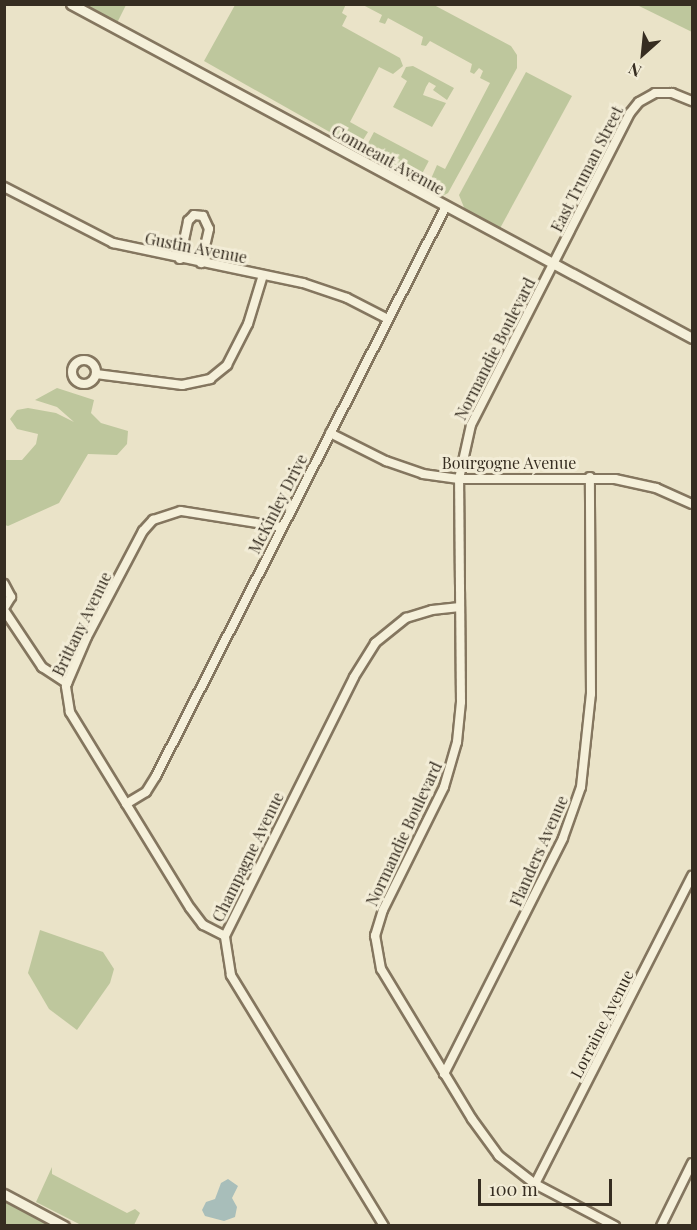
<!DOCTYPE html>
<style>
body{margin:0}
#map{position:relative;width:697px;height:1230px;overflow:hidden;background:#eae3c8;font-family:"Playfair Display",serif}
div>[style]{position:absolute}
.green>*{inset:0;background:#bec79d;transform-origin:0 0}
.water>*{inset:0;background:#a8beba}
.roads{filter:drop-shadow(2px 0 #84765f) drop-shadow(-2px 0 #84765f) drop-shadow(0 2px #84765f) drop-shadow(0 -2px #84765f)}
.minor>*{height:8px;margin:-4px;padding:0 4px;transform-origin:4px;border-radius:4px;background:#f5f0da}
.minor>.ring{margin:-4px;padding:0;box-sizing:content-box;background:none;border:8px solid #f5f0da;border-radius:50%}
.tertiary>*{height:9px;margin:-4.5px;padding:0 4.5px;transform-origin:4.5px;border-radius:4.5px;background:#f5f0da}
span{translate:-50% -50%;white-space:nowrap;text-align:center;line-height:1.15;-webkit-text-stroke:6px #f2ecd6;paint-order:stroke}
.street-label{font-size:16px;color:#362d21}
.frame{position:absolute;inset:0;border:6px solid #362d21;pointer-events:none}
.north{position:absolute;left:613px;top:24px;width:60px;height:60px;-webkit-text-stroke:4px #f2ecd6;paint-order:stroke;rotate:207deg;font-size:16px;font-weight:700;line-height:24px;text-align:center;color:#362d21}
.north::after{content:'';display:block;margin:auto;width:21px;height:27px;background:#362d21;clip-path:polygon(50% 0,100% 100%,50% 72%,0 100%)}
.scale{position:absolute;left:478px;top:1179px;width:134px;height:27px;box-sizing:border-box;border:3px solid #362d21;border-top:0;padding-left:8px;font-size:18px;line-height:21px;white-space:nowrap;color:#362d21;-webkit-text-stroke:4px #f2ecd6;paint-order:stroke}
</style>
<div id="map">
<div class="green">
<i style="clip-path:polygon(346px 4px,342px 13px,347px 16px,342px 26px,400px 58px,403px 66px,393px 74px,379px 67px,350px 122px,368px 132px,358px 148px,204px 61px,235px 5px)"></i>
<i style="clip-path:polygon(81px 5px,126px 5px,116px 25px)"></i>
<i style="clip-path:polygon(363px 5px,434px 5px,511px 46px,517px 55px,517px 68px,448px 193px,439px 198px,431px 195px,427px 188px,437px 165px,445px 169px,490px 83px,480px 78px,483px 71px,479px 68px,474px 74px,470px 72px,472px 64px,430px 41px,426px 46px,421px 45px,423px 37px,388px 18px,385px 24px,379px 22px,382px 15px)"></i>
<i style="clip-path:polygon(637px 5px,692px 5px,692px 32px)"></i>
<i style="clip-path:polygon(413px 66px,454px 88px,447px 100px,433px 90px,436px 86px,429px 82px,426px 87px,423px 95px,446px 103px,432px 127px,393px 107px,407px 81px,401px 77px,406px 67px)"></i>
<i style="clip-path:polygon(526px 72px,572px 96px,498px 232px,467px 215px,459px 195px)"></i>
<i style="left:374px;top:132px;width:62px;height:21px;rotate:28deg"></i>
<i style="clip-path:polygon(57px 388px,94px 400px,91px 413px,101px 423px,128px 431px,127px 444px,117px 455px,88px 454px,59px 503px,8px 526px,5px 525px,5px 460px,22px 460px,36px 444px,38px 434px,17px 429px,10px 419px,17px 410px,28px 408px,56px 413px,74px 422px,57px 407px,35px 400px)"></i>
<i style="clip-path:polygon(40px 930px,103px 952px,114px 969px,110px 983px,77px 1030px,49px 1009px,28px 973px)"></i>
<i style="clip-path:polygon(52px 1167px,52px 1174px,127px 1213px,135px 1209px,140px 1213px,134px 1225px,81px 1225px,36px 1202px)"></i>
<i style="clip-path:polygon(5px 1201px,40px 1219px,46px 1225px,5px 1225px)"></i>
</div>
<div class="water">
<i style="clip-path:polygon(228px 1179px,238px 1186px,232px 1198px,237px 1207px,235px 1217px,224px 1221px,205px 1216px,202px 1210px,206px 1202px,215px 1199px,221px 1183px)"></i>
</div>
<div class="roads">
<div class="minor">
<i style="left:4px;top:187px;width:123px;rotate:27.2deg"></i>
<i style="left:113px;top:243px;width:194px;rotate:11.9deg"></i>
<i style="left:303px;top:283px;width:46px;rotate:18.8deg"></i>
<i style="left:347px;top:298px;width:46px;rotate:27.1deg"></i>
<i style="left:180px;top:259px;width:39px;rotate:-78deg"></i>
<i style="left:188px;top:221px;width:8px;rotate:-45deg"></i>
<i style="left:194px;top:215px;width:9px;rotate:6deg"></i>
<i style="left:203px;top:216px;width:14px;rotate:65deg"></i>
<i style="left:209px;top:229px;width:35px;rotate:103deg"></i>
<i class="ring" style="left:72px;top:360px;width:16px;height:16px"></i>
<i style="left:96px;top:374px;width:87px;rotate:7.3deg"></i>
<i style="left:182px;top:385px;width:29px;rotate:-12deg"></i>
<i style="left:210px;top:379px;width:22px;rotate:-39deg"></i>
<i style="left:227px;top:365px;width:46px;rotate:-62.9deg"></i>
<i style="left:248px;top:324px;width:51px;rotate:-73deg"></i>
<i style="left:330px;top:433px;width:63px;rotate:26.6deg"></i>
<i style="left:386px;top:461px;width:39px;rotate:19deg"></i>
<i style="left:423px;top:474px;width:36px;rotate:8deg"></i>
<i style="left:459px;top:479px;width:156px"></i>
<i style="left:615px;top:479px;width:42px;rotate:12.4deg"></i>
<i style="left:656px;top:488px;width:39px;rotate:24deg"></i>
<i style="left:4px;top:584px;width:15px;rotate:62deg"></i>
<i style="left:11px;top:597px;width:13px;rotate:122deg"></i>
<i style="left:4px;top:610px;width:69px;rotate:56.3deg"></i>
<i style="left:42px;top:667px;width:30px;rotate:33deg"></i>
<i style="left:126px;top:804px;width:23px;rotate:-31deg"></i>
<i style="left:146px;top:792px;width:19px;rotate:-58deg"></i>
<i style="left:156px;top:776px;width:637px;rotate:-63.03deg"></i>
<i style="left:225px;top:936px;width:25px;rotate:-153deg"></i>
<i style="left:203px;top:925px;width:21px;rotate:-127deg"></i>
<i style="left:190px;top:908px;width:230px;rotate:-121.5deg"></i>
<i style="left:70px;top:712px;width:26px;rotate:-99deg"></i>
<i style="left:66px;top:686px;width:53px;rotate:-66.8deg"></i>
<i style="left:87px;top:637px;width:120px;rotate:-62.2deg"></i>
<i style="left:143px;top:531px;width:15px;rotate:-48deg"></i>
<i style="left:153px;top:520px;width:29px;rotate:-18deg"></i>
<i style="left:181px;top:511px;width:102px;rotate:9deg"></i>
<i style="left:444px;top:1074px;width:264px;rotate:-63.2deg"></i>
<i style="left:563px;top:838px;width:54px;rotate:-70.6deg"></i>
<i style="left:581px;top:787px;width:94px;rotate:-83.9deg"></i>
<i style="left:591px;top:694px;width:217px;rotate:-90.3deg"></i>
<i style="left:535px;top:1184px;width:346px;rotate:-63deg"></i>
<i style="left:384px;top:1226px;width:294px;rotate:-121.4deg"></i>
<i style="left:231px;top:975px;width:39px;rotate:-99deg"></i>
<i style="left:225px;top:936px;width:289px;rotate:-63.5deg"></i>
<i style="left:354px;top:677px;width:40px;rotate:-58deg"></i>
<i style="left:375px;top:643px;width:40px;rotate:-39deg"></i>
<i style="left:406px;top:618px;width:27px;rotate:-17deg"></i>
<i style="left:432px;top:610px;width:28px;rotate:-6deg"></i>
<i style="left:615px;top:1226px;width:90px;rotate:-152.3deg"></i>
<i style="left:535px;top:1184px;width:46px;rotate:-142.1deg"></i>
<i style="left:499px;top:1156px;width:46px;rotate:-126.1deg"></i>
<i style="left:472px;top:1119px;width:175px;rotate:-121.2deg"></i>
<i style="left:381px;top:969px;width:34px;rotate:-100deg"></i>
<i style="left:375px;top:936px;width:27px;rotate:-73deg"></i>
<i style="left:383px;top:910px;width:137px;rotate:-63.6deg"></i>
<i style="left:444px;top:787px;width:47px;rotate:-73.9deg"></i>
<i style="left:457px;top:742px;width:40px;rotate:-84.3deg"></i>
<i style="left:461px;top:702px;width:223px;rotate:-90.5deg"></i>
<i style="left:459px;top:479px;width:55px;rotate:-77.5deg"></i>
<i style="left:471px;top:425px;width:350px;rotate:-63deg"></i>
<i style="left:630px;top:113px;width:14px;rotate:-51deg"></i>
<i style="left:639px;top:102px;width:18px;rotate:-29deg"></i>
<i style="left:655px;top:93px;width:17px"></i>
<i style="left:672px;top:93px;width:22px;rotate:22deg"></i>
<i style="left:661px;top:1226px;width:70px;rotate:-63.8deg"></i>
</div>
<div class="tertiary">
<i style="left:71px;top:4px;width:705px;rotate:28.27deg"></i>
<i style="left:4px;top:1194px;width:68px;rotate:28.1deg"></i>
</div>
</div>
<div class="street-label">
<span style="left:388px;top:160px;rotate:29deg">Conneaut Avenue</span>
<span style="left:587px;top:169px;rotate:-63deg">East Truman Street</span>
<span style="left:196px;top:248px;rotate:11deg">Gustin Avenue</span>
<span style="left:495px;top:349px;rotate:-63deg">Normandie Boulevard</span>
<span style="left:509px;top:463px">Bourgogne Avenue</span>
<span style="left:278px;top:504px;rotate:-63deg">McKinley Drive</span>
<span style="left:82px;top:624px;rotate:-64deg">Brittany Avenue</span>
<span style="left:404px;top:834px;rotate:-65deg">Normandie Boulevard</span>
<span style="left:539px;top:851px;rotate:-66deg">Flanders Avenue</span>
<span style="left:248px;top:857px;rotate:-64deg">Champagne Avenue</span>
<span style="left:602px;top:1024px;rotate:-63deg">Lorraine Avenue</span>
</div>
<div class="frame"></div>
<div class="north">N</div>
<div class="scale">100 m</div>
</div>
